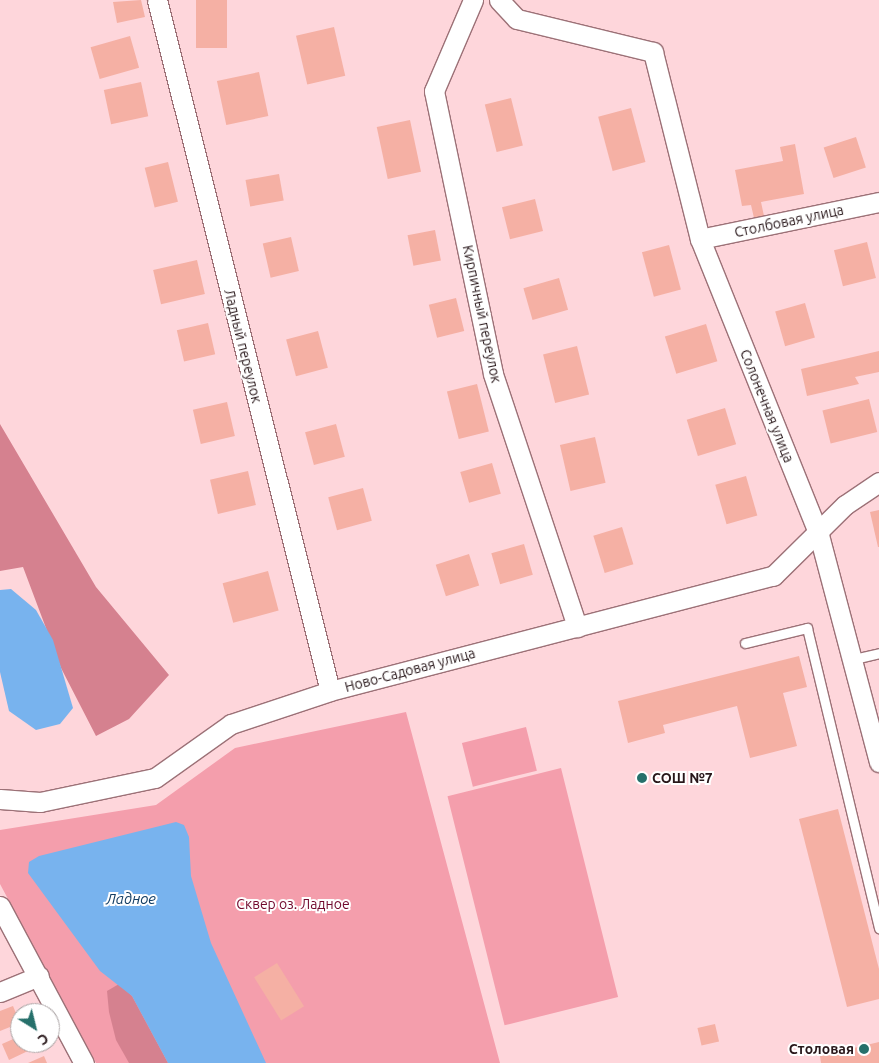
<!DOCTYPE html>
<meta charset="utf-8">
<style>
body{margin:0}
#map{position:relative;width:879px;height:1063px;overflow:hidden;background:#fed6db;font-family:Ubuntu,sans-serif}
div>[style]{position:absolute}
.green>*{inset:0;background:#f49eac;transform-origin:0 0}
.forest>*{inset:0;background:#d5818f}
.water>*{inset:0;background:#78b3ee}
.building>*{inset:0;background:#f5b0a4;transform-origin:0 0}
.roads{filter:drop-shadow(1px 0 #9c7177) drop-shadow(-1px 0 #9c7177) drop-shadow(0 1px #9c7177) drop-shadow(0 -1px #9c7177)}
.lane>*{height:9px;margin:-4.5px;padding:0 4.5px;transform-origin:4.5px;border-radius:4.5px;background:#fff}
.street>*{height:19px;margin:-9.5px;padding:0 9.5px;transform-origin:9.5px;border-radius:9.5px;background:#fff}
.dots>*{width:14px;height:14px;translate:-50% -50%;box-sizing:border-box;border:2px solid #fff;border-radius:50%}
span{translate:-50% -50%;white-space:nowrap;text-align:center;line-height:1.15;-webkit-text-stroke:4px #fff;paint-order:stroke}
.street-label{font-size:14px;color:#28171a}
.poi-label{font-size:14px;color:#28171a;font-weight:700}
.left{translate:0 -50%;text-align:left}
.right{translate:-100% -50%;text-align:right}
.park-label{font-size:14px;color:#71092d}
.water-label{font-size:15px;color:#133e64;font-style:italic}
.north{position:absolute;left:10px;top:1003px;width:50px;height:50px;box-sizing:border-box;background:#fff;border:1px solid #a9a2a3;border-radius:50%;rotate:144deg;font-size:14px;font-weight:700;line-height:20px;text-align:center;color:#28171a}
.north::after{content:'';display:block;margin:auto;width:18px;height:22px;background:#26706b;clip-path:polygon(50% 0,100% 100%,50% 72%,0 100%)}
</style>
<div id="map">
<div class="green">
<i style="clip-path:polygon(406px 712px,500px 1063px,96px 1063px,0 884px,0 830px,156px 805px,235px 748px)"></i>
<i style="left:526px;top:727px;width:45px;height:66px;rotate:76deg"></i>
<i style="left:561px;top:768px;width:236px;height:117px;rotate:76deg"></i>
</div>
<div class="forest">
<i style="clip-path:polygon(0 424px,96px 587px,169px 675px,129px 719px,96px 736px,61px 668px,23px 567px,0 571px)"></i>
<i style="clip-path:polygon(119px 984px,132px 996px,168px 1063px,129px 1063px,116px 1040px,109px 1012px,107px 991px)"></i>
</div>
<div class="water">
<i style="clip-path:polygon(11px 589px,36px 610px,53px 640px,73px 708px,60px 724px,36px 730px,9px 711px,0 672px,0 590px)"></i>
<i style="clip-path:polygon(176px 822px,184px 825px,189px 837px,191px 876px,211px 943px,266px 1063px,168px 1063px,132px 996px,100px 971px,28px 873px,29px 862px,39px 856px)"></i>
</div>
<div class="building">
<i style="clip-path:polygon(141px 0,145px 17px,117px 23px,113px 2px)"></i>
<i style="left:196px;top:0;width:31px;height:48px"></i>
<i style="left:334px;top:27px;width:50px;height:39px;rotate:77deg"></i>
<i style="left:130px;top:36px;width:33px;height:41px;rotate:74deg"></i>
<i style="left:259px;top:72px;width:45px;height:43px;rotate:78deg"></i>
<i style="left:141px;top:82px;width:35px;height:38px;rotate:78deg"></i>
<i style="left:511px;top:98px;width:49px;height:27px;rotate:76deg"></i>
<i style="left:631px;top:108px;width:56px;height:34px;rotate:75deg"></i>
<i style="left:410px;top:120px;width:53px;height:34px;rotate:78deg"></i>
<i style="left:856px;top:137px;width:32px;height:34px;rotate:72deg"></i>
<i style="clip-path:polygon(795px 144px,804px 194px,761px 202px,764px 216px,754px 218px,751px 205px,742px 206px,735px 170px,783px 161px,780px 147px)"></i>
<i style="left:168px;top:162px;width:41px;height:24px;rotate:76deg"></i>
<i style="left:279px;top:174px;width:27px;height:34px;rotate:80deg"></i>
<i style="left:535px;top:199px;width:33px;height:34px;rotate:76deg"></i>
<i style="left:435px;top:230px;width:31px;height:28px;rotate:79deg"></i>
<i style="left:291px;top:237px;width:35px;height:29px;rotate:77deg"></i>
<i style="left:867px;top:242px;width:37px;height:34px;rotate:76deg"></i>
<i style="left:669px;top:245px;width:46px;height:28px;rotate:75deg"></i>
<i style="left:197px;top:260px;width:35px;height:45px;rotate:77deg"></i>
<i style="left:559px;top:278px;width:33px;height:37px;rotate:74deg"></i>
<i style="left:456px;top:298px;width:34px;height:28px;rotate:76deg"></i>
<i style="left:805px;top:303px;width:36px;height:31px;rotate:74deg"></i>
<i style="left:208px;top:323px;width:32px;height:32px;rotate:77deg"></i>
<i style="left:706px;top:324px;width:39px;height:43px;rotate:73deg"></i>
<i style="left:318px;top:331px;width:38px;height:33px;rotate:75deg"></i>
<i style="left:577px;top:346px;width:50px;height:35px;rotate:76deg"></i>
<i style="clip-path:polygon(879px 351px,879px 372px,855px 377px,859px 384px,807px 396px,801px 369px)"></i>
<i style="left:477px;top:384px;width:49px;height:31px;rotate:76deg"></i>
<i style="left:869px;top:399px;width:34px;height:48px;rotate:76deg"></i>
<i style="left:227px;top:402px;width:35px;height:35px;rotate:77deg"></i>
<i style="left:725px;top:408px;width:38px;height:40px;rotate:73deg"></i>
<i style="left:336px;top:424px;width:34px;height:32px;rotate:75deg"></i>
<i style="left:595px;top:437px;width:47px;height:36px;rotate:77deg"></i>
<i style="left:492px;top:463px;width:32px;height:33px;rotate:74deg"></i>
<i style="left:248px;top:471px;width:35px;height:39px;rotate:77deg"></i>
<i style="left:746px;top:476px;width:41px;height:32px;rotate:74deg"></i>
<i style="left:363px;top:488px;width:34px;height:36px;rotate:75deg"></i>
<i style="clip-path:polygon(879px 510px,879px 547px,878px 547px,870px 512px)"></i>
<i style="left:622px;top:527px;width:39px;height:30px;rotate:73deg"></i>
<i style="left:524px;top:544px;width:32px;height:34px;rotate:74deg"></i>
<i style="left:469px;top:554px;width:33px;height:35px;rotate:72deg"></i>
<i style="left:268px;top:571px;width:41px;height:47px;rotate:75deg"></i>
<i style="clip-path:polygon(799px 656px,807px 687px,783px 693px,797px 746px,750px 758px,737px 706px,663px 725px,665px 733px,628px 743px,618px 701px)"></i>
<i style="clip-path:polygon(838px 809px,879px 969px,879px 999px,847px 1007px,799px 819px)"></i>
<i style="left:277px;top:963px;width:51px;height:27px;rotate:58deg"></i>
<i style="clip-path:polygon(13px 1006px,20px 1023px,0 1031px,0 1011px)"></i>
<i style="left:715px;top:1024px;width:18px;height:18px;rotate:77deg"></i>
<i style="clip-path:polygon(20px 1036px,20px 1043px,27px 1043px,30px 1050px,9px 1060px,2px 1044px)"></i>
<i style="clip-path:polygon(879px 1042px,879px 1063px,821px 1063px,820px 1056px)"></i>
<i style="clip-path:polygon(44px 1056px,47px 1063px,28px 1063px)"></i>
</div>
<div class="roads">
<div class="lane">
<i style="left:745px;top:643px;width:64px;rotate:-13.6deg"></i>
<i style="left:807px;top:628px;width:309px;rotate:76.5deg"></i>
<i style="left:854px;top:659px;width:26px;rotate:-13deg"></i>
</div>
<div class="street">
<i style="left:157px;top:0;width:712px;rotate:75.94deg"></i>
<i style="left:473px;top:0;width:99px;rotate:113.2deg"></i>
<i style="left:434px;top:91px;width:289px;rotate:78.2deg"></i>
<i style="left:493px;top:374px;width:267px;rotate:71.6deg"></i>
<i style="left:499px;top:0;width:26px;rotate:47deg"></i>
<i style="left:517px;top:19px;width:140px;rotate:13.6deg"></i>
<i style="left:653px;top:52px;width:193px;rotate:75.9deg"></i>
<i style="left:700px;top:239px;width:319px;rotate:68.1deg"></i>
<i style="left:819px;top:535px;width:235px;rotate:75.2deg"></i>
<i style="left:700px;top:239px;width:183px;rotate:-11.7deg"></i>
<i style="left:0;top:799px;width:40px;rotate:4.3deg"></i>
<i style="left:40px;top:802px;width:117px;rotate:-11.8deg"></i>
<i style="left:155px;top:778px;width:93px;rotate:-35.4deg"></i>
<i style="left:231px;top:724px;width:104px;rotate:-18.4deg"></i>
<i style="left:330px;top:691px;width:458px;rotate:-14.6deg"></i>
<i style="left:773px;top:576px;width:101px;rotate:-44.6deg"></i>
<i style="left:845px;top:505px;width:41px;rotate:-34.1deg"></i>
<i style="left:0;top:906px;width:178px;rotate:61.9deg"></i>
<i style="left:0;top:992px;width:42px;rotate:-22.3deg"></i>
</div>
</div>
<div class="dots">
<i style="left:642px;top:778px;background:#26706b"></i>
<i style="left:864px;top:1049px;background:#26706b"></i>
</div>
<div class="street-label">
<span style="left:789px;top:221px;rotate:-12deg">Столбовая улица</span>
<span style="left:482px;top:314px;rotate:78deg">Кирпичный переулок</span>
<span style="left:243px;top:346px;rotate:76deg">Ладный переулок</span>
<span style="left:767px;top:406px;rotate:68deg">Солонечная улица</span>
<span style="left:410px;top:670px;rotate:-15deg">Ново-Садовая улица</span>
</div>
<div class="poi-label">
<span class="left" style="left:652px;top:778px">СОШ №7</span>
<span class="right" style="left:854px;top:1049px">Столовая</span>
</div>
<div class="park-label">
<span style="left:293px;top:904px">Сквер оз. Ладное</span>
</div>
<div class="water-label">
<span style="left:131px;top:899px">Ладное</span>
</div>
<div class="north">С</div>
</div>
